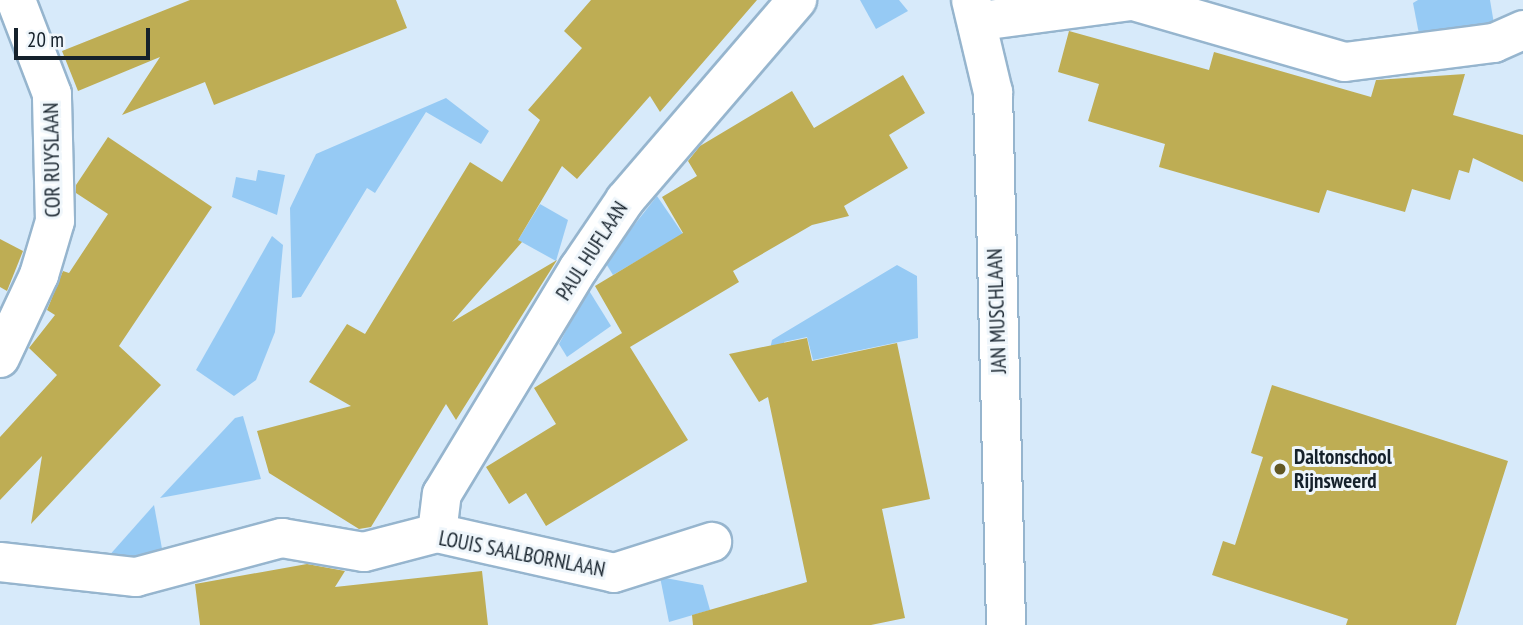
<!DOCTYPE html>
<style>
body{margin:0}
#map{position:relative;width:1523px;height:625px;overflow:hidden;background:#d7eafa;font-family:"PT Sans Narrow",sans-serif}
div>[style]{position:absolute}
.green>*{inset:0;background:#96caf4}
.building>*{inset:0;background:#bead54}
.roads{filter:drop-shadow(2px 0 #96b5ce) drop-shadow(-2px 0 #96b5ce) drop-shadow(0 2px #96b5ce) drop-shadow(0 -2px #96b5ce)}
.minor>*{height:38px;margin:-19px;padding:0 19px;transform-origin:19px;border-radius:19px;background:#fff}
.dots>*{width:19px;height:19px;translate:-50% -50%;box-sizing:border-box;border:4px solid #eff6fb;border-radius:50%}
span{translate:-50% -50%;white-space:nowrap;text-align:center;line-height:1.15;-webkit-text-stroke:6px #eff6fb;paint-order:stroke}
.street-label{font-size:21px;color:#15212b}
.poi-label{font-size:21px;color:#15212b;font-weight:700}
.left{translate:0 -50%;text-align:left}
.scale{position:absolute;left:14px;top:28px;width:136px;height:32px;box-sizing:border-box;border:4px solid #15212b;border-top:0;padding-left:9px;font-size:21px;line-height:24px;white-space:nowrap;color:#15212b;-webkit-text-stroke:5px #eff6fb;paint-order:stroke}
</style>
<div id="map">
<div class="green">
<i style="clip-path:polygon(860px 0,899px 0,908px 11px,876px 29px)"></i>
<i style="clip-path:polygon(1418px 0,1490px 0,1494px 24px,1419px 34px,1413px 3px)"></i>
<i style="clip-path:polygon(446px 98px,489px 131px,481px 144px,426px 112px,375px 193px,367px 188px,301px 297px,292px 298px,290px 208px,316px 154px)"></i>
<i style="clip-path:polygon(258px 170px,285px 175px,277px 215px,232px 197px,236px 177px,256px 181px)"></i>
<i style="clip-path:polygon(657px 196px,683px 234px,613px 275px,605px 262px)"></i>
<i style="clip-path:polygon(540px 204px,568px 220px,556px 261px,518px 240px)"></i>
<i style="clip-path:polygon(272px 236px,283px 245px,275px 332px,256px 380px,234px 396px,196px 370px)"></i>
<i style="clip-path:polygon(897px 265px,917px 276px,918px 338px,813px 360px,807px 337px,784px 342px,790px 366px,769px 354px,772px 340px)"></i>
<i style="clip-path:polygon(588px 289px,611px 326px,567px 357px,559px 344px)"></i>
<i style="clip-path:polygon(243px 416px,261px 479px,160px 498px,235px 418px)"></i>
<i style="clip-path:polygon(154px 505px,163px 554px,114px 564px,107px 558px)"></i>
<i style="clip-path:polygon(660px 577px,703px 585px,710px 610px,669px 622px)"></i>
</div>
<div class="building">
<i style="clip-path:polygon(190px 0,396px 0,407px 28px,214px 105px,205px 82px,122px 115px,160px 57px,78px 91px,62px 51px)"></i>
<i style="clip-path:polygon(591px 0,757px 0,660px 112px,650px 96px,577px 179px,562px 166px,518px 240px,522px 242px,452px 322px,557px 260px,456px 420px,446px 404px,371px 527px,359px 529px,269px 473px,257px 431px,351px 406px,309px 382px,347px 324px,365px 334px,470px 162px,502px 182px,540px 120px,528px 110px,582px 48px,564px 31px)"></i>
<i style="clip-path:polygon(1069px 31px,1209px 70px,1214px 52px,1371px 97px,1376px 80px,1465px 74px,1453px 115px,1523px 135px,1523px 182px,1473px 158px,1469px 173px,1459px 170px,1450px 200px,1412px 189px,1405px 212px,1327px 190px,1319px 213px,1159px 167px,1165px 144px,1088px 121px,1099px 84px,1058px 72px)"></i>
<i style="clip-path:polygon(903px 75px,925px 113px,889px 135px,908px 168px,844px 206px,849px 216px,812px 225px,733px 271px,739px 282px,630px 347px,688px 440px,546px 526px,526px 493px,509px 504px,486px 467px,556px 424px,534px 388px,622px 333px,626px 340px,595px 286px,683px 233px,662px 197px,697px 176px,688px 161px,700px 146px,792px 91px,814px 128px)"></i>
<i style="clip-path:polygon(108px 137px,212px 207px,119px 346px,161px 385px,31px 524px,42px 456px,0 500px,0 437px,57px 375px,29px 348px,55px 315px,47px 310px,63px 271px,69px 273px,108px 214px,76px 193px,76px 185px)"></i>
<i style="clip-path:polygon(0 239px,23px 251px,7px 291px,0 287px)"></i>
<i style="clip-path:polygon(807px 338px,812px 361px,897px 343px,930px 499px,882px 509px,905px 618px,871px 625px,693px 625px,692px 615px,807px 582px,768px 397px,759px 402px,729px 354px)"></i>
<i style="clip-path:polygon(1272px 385px,1508px 461px,1456px 625px,1346px 625px,1348px 619px,1212px 575px,1223px 541px,1235px 545px,1263px 457px,1251px 453px)"></i>
<i style="clip-path:polygon(307px 564px,345px 571px,335px 587px,482px 571px,488px 625px,200px 625px,195px 584px)"></i>
</div>
<div class="roads">
<div class="minor">
<i style="left:971px;top:0;width:95px;rotate:76.6deg"></i>
<i style="left:993px;top:92px;width:533px;rotate:88.6deg"></i>
<i style="left:1137px;top:2px;width:216px;rotate:16.1deg"></i>
<i style="left:1345px;top:62px;width:150px;rotate:-7.3deg"></i>
<i style="left:1494px;top:43px;width:32px;rotate:-24deg"></i>
<i style="left:981px;top:21px;width:159px;rotate:-7.6deg"></i>
<i style="left:0;top:358px;width:92px;rotate:-64.8deg"></i>
<i style="left:39px;top:275px;width:56px;rotate:-73.5deg"></i>
<i style="left:55px;top:221px;width:127px;rotate:-91.4deg"></i>
<i style="left:52px;top:94px;width:101px;rotate:-111deg"></i>
<i style="left:437px;top:533px;width:39px;rotate:-83deg"></i>
<i style="left:442px;top:494px;width:264px;rotate:-58.8deg"></i>
<i style="left:579px;top:268px;width:82px;rotate:-55.9deg"></i>
<i style="left:625px;top:200px;width:264px;rotate:-49.3deg"></i>
<i style="left:0;top:562px;width:137px;rotate:6.3deg"></i>
<i style="left:136px;top:577px;width:151px;rotate:-15deg"></i>
<i style="left:282px;top:538px;width:83px;rotate:9.7deg"></i>
<i style="left:364px;top:552px;width:75px;rotate:-14.6deg"></i>
<i style="left:437px;top:533px;width:181px;rotate:12.7deg"></i>
<i style="left:614px;top:573px;width:103px;rotate:-17.6deg"></i>
</div>
</div>
<div class="dots">
<i style="left:1280px;top:469px;background:#625824"></i>
</div>
<div class="street-label">
<span style="left:52px;top:160px;rotate:-91deg">COR RUYSLAAN</span>
<span style="left:592px;top:251px;rotate:-57deg">PAUL HUFLAAN</span>
<span style="left:997px;top:311px;rotate:-92deg">JAN MUSCHLAAN</span>
<span style="left:522px;top:554px;rotate:11deg">LOUIS SAALBORNLAAN</span>
</div>
<div class="poi-label">
<span class="left" style="left:1294px;top:469px">Daltonschool<br>Rijnsweerd</span>
</div>
<div class="scale">20 m</div>
</div>
